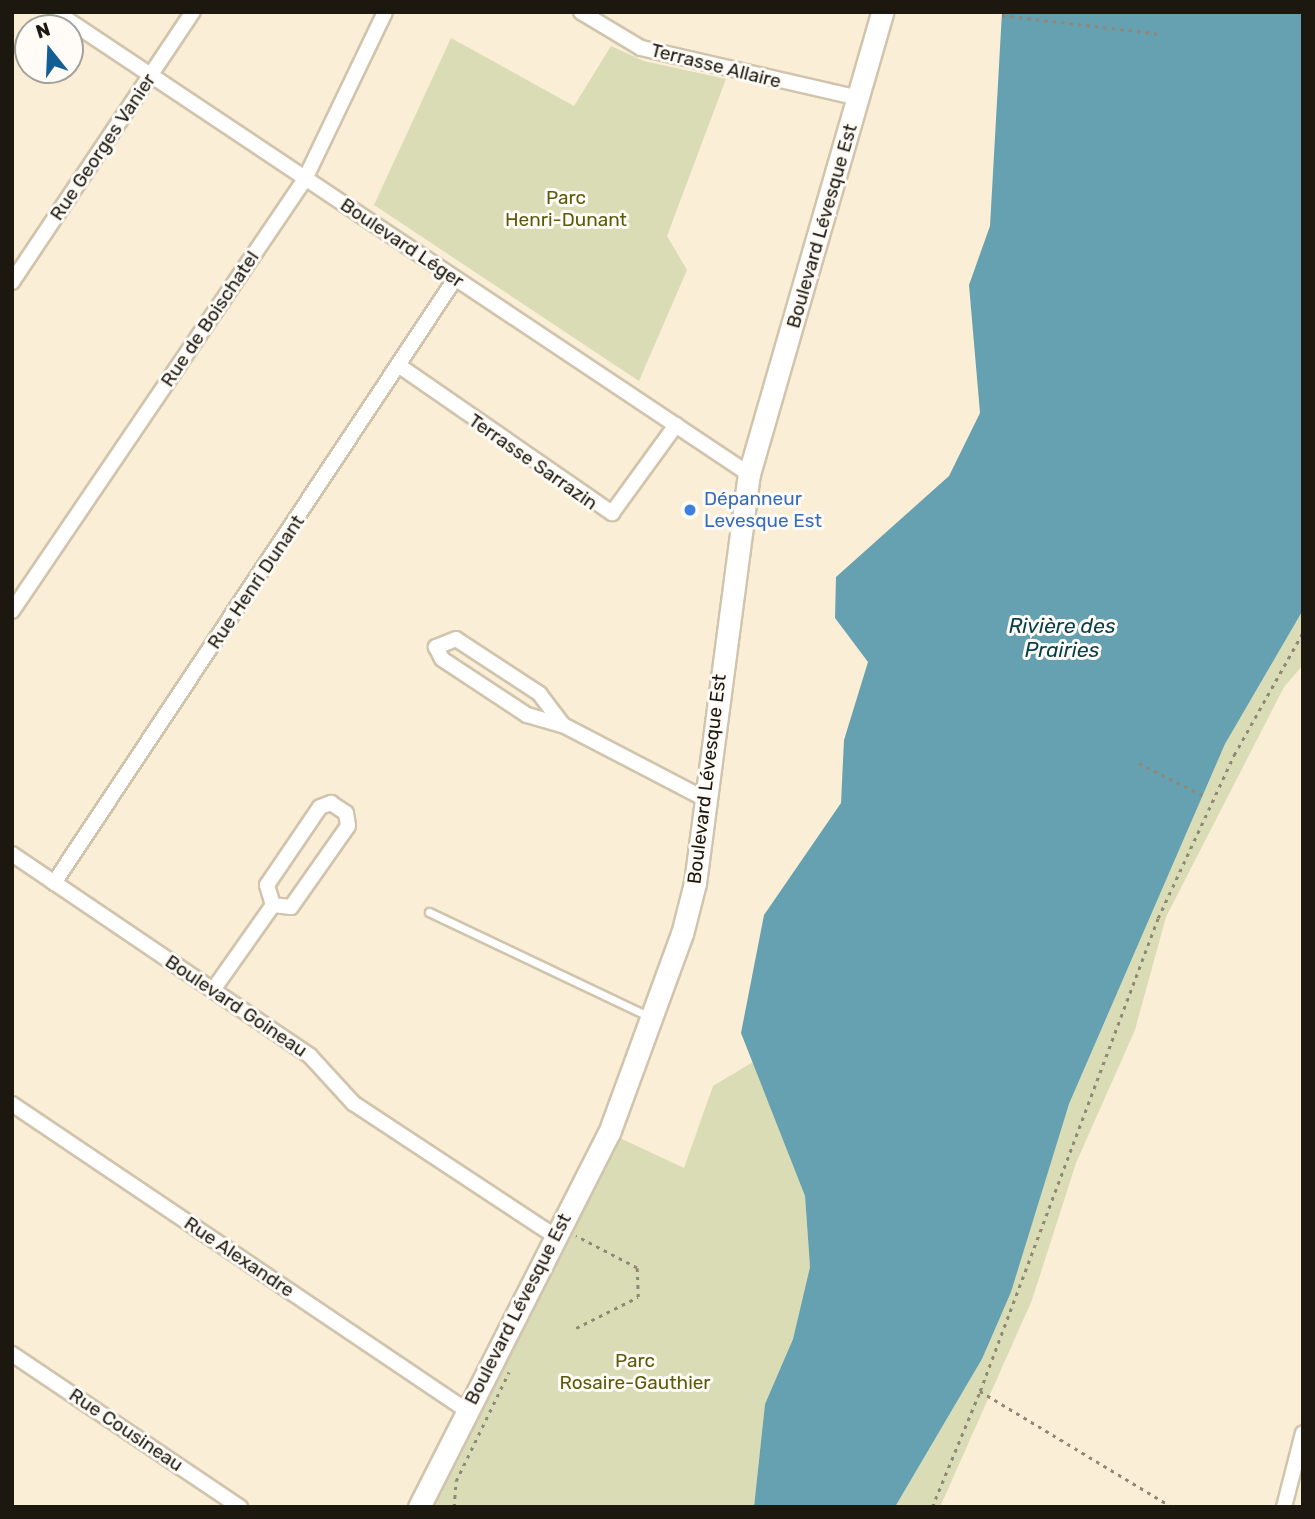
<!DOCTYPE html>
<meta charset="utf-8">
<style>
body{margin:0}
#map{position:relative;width:1315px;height:1519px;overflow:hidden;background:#fbeed6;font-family:Rubik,sans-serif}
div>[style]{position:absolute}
.green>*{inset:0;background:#dadcb6}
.water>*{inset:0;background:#65a1b0}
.path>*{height:2.5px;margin-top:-1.25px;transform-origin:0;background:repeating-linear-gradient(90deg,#908776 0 3.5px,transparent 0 8.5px)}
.roads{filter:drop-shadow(2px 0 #d1c4ad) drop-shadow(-2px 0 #d1c4ad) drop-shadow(0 2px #d1c4ad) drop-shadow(0 -2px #d1c4ad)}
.lane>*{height:7px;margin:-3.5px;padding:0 3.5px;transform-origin:3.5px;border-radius:3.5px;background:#fff}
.street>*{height:14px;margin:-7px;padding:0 7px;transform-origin:7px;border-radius:7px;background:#fff}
.secondary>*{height:21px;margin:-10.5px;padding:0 10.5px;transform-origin:10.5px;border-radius:10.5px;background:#fff}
.dots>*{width:19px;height:19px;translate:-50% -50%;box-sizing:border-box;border:4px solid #fffcf8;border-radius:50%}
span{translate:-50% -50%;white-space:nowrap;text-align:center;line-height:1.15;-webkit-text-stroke:6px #fffcf8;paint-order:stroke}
.street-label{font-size:19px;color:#1c180f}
.park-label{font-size:19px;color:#5b5b0a}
.shop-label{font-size:19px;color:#366cbe}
.left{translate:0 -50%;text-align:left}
.water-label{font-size:21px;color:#053f4a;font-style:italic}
.frame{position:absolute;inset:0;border:14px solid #1c180f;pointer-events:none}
.north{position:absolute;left:14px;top:14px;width:70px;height:70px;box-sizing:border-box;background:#fffcf8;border:2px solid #a4a19b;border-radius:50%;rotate:342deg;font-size:19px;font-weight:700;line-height:28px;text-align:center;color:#1c180f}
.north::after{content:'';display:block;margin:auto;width:24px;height:32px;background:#135e92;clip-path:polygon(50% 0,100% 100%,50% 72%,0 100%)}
</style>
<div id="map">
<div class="green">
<i style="clip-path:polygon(451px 38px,574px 106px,611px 46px,644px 61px,726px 79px,667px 236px,687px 270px,639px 381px,374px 205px)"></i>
<i style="clip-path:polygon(1303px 610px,1303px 665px,1284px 687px,1166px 917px,1135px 1030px,1076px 1163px,1032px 1300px,940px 1507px,895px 1507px,982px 1359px,1069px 1104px,1225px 744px)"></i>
<i style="clip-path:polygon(753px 1062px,805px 1196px,810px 1267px,793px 1339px,765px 1404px,754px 1507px,417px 1507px,609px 1133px,684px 1168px,713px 1086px)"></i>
</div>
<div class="water">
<i style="clip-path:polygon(1002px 12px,1303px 12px,1303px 610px,1225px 744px,1069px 1104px,1011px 1292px,982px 1359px,895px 1507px,754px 1507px,765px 1404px,793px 1339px,810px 1267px,805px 1196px,741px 1033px,764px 915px,841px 803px,844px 740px,868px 662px,835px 618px,836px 577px,949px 476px,980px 413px,969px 285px,990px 226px)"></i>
</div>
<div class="path">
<i style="left:1002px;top:15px;width:160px;rotate:6.8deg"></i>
<i style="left:1139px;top:763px;width:71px;rotate:26.9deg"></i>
<i style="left:576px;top:1328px;width:69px;rotate:-26.6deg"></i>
<i style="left:638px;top:1297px;width:29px;rotate:-92deg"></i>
<i style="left:637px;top:1268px;width:69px;rotate:-152.3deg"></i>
<i style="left:980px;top:1391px;width:505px;rotate:-69.38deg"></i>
<i style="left:1158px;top:918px;width:180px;rotate:-65deg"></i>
<i style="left:1234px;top:755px;width:141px;rotate:-60.7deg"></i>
<i style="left:454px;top:1507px;width:26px;rotate:-86deg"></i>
<i style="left:456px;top:1481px;width:121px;rotate:-64.1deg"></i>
<i style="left:932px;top:1507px;width:126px;rotate:-67.5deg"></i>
<i style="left:980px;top:1391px;width:224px;rotate:31.1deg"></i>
</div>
<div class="roads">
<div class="lane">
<i style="left:429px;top:912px;width:242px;rotate:25.4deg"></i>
</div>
<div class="street">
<i style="left:56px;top:12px;width:833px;rotate:33.69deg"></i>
<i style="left:581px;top:12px;width:70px;rotate:31deg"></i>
<i style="left:641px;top:48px;width:224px;rotate:12.9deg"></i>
<i style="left:12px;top:282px;width:325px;rotate:-56.2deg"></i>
<i style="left:401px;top:367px;width:257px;rotate:34.7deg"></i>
<i style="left:612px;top:513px;width:109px;rotate:-54deg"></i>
<i style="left:12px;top:611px;width:522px;rotate:-55.85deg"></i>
<i style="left:305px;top:179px;width:185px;rotate:-64.4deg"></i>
<i style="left:563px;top:725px;width:39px;rotate:-127deg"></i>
<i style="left:540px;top:694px;width:100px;rotate:-146.8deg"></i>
<i style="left:456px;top:639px;width:22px;rotate:158deg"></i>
<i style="left:436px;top:647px;width:13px;rotate:63deg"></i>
<i style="left:442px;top:659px;width:102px;rotate:33.4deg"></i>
<i style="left:527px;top:715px;width:37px;rotate:16deg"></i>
<i style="left:563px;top:725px;width:160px;rotate:27.5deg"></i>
<i style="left:331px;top:803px;width:18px;rotate:34deg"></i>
<i style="left:346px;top:813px;width:13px;rotate:81deg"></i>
<i style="left:348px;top:826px;width:99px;rotate:125.1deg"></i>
<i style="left:291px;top:907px;width:18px;rotate:-174deg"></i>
<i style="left:273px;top:905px;width:21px;rotate:-107deg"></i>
<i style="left:267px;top:885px;width:94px;rotate:-55.8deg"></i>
<i style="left:320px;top:807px;width:12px;rotate:-20deg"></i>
<i style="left:12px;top:854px;width:360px;rotate:34.1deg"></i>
<i style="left:310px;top:1056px;width:64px;rotate:47.5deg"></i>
<i style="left:353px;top:1103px;width:243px;rotate:33.4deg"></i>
<i style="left:54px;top:883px;width:725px;rotate:-56.42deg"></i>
<i style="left:213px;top:990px;width:104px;rotate:-54.8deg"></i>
<i style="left:12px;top:1104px;width:547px;rotate:33.98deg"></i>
<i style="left:12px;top:1354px;width:275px;rotate:33.9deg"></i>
<i style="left:1284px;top:1507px;width:76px;rotate:-75.6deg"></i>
</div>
<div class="secondary">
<i style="left:419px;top:1507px;width:419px;rotate:-63.1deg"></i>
<i style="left:609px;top:1133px;width:212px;rotate:-69.9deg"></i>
<i style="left:682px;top:934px;width:53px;rotate:-75.7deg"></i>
<i style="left:695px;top:883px;width:413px;rotate:-82.5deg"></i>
<i style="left:749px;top:474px;width:481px;rotate:-73.9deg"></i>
</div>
</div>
<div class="dots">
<i style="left:690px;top:510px;background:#3f7fe0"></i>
</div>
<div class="street-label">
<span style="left:716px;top:66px;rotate:14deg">Terrasse Allaire</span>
<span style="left:103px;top:147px;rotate:-56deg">Rue Georges Vanier</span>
<span style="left:822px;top:226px;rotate:-74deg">Boulevard Lévesque Est</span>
<span style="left:402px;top:243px;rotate:34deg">Boulevard Léger</span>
<span style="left:210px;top:319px;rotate:-56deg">Rue de Boischatel</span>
<span style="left:533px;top:462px;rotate:35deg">Terrasse Sarrazin</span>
<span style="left:256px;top:582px;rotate:-56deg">Rue Henri Dunant</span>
<span style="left:707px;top:779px;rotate:-83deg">Boulevard Lévesque Est</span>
<span style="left:236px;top:1006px;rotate:34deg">Boulevard Goineau</span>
<span style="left:239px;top:1257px;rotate:34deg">Rue Alexandre</span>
<span style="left:518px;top:1309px;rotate:-63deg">Boulevard Lévesque Est</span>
<span style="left:126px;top:1430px;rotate:34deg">Rue Cousineau</span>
</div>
<div class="park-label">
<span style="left:566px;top:209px">Parc<br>Henri-Dunant</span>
<span style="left:635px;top:1372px">Parc<br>Rosaire-Gauthier</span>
</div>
<div class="shop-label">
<span class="left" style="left:704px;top:510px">Dépanneur<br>Levesque Est</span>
</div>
<div class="water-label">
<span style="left:1062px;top:638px">Rivière des<br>Prairies</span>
</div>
<div class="frame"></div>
<div class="north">N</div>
</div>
